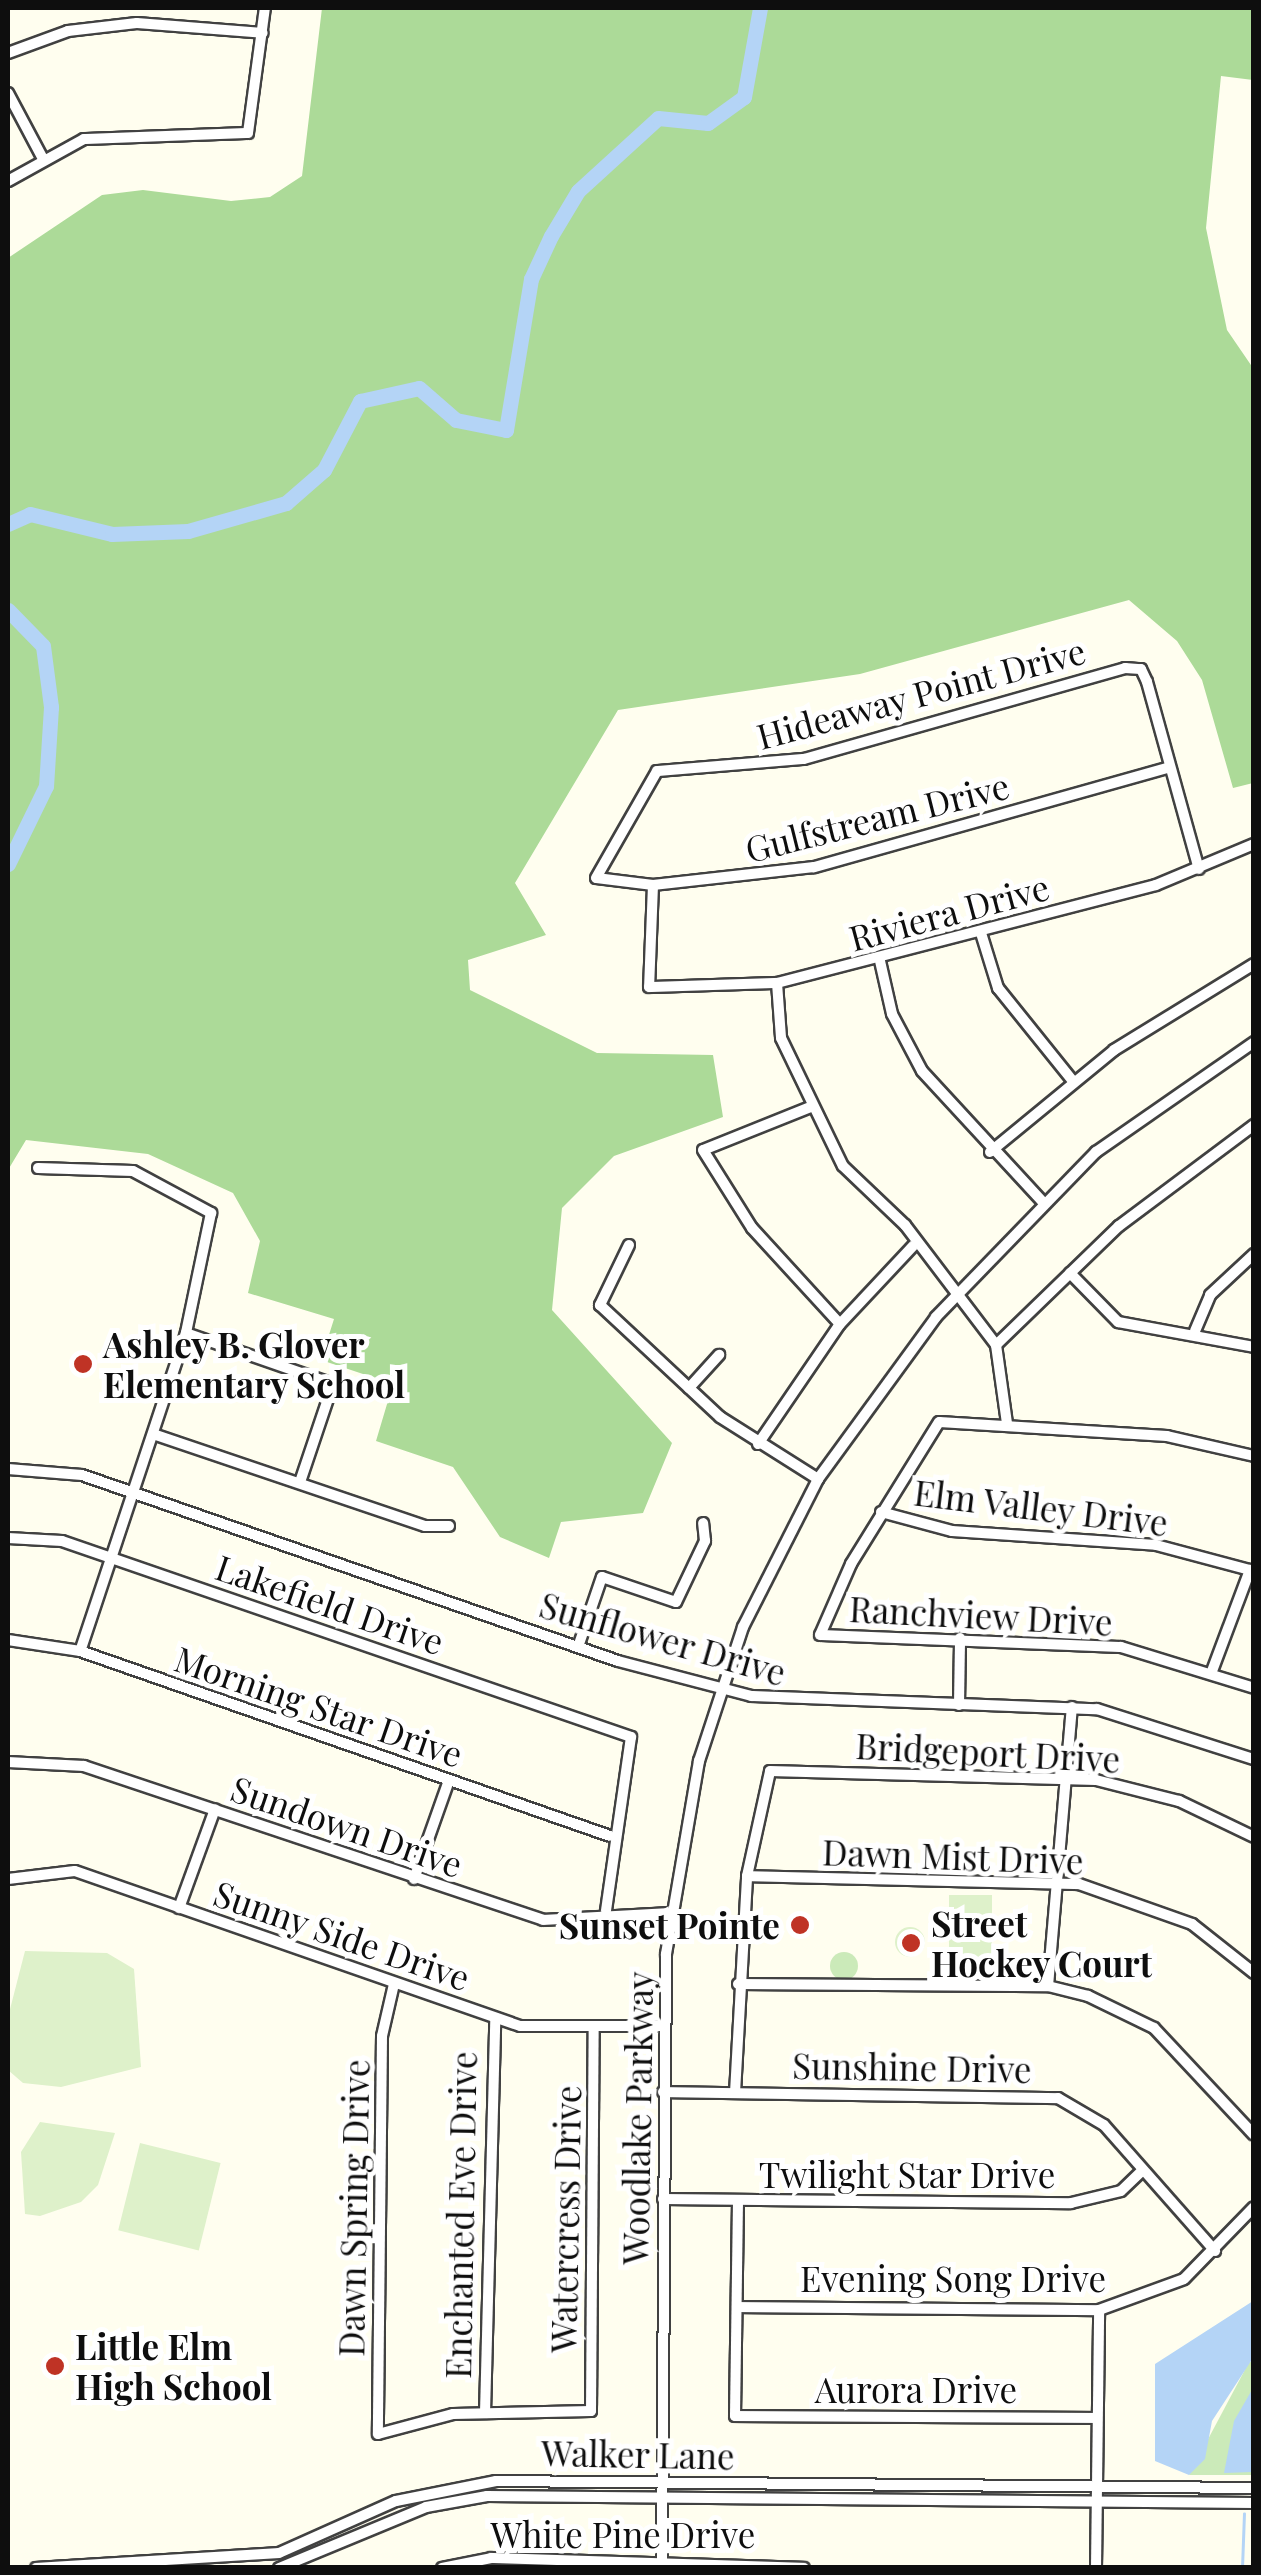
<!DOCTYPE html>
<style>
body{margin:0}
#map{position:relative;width:1261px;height:2575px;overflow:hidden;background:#fffeef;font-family:"Playfair Display",serif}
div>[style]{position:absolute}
.green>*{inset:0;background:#cbeab9}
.round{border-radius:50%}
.forest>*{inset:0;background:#acda98}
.pitch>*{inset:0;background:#def1ca;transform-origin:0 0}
.water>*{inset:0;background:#b4d4f6}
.stream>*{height:2.5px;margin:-1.25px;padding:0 1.25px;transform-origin:1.25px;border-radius:1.25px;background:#b4d4f6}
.river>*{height:15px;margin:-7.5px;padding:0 7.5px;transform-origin:7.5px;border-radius:7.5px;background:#b4d4f6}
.roads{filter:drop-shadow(2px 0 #414141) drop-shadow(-2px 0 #414141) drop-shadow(0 2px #414141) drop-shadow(0 -2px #414141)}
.minor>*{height:10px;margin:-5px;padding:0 5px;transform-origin:5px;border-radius:5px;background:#fff}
.dots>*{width:28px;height:28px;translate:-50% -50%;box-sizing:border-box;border:5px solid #fff;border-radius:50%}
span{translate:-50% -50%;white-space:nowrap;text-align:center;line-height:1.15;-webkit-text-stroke:10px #fff;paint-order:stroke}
.street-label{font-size:35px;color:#0e0e0e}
.poi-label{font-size:35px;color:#0e0e0e;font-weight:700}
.left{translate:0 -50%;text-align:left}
.right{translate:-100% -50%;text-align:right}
.frame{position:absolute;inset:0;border:10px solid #0e0e0e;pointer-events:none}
</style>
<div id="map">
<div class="green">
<i class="round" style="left:830px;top:1952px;width:28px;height:28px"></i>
<i style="clip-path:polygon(1253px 2360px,1253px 2475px,1189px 2475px,1248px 2364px)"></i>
</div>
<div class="forest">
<i style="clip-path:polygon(322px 8px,1253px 8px,1253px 80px,1221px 76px,1206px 228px,1227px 330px,1253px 368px,1253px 783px,1233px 788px,1202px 680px,1177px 641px,1129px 600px,860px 674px,618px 710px,515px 883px,546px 935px,468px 960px,470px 990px,597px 1053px,713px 1055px,723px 1117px,614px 1156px,562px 1208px,552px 1310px,672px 1443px,643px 1513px,561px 1522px,549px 1558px,500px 1537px,453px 1467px,376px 1441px,393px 1384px,321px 1360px,334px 1319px,248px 1293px,260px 1241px,233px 1193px,148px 1154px,26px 1140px,8px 1170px,8px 258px,102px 195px,143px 190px,231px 201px,270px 197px,302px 176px)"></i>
</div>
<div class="pitch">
<i style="left:949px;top:1895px;width:43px;height:68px"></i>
<i class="round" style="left:895px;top:1927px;width:30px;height:30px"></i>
<i style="clip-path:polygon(25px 1951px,107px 1953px,134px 1969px,141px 2067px,61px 2087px,23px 2083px,8px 2070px,8px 2017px)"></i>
<i style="clip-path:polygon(40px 2122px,115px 2133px,98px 2185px,81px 2202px,40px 2216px,25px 2214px,21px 2152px)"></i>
<i style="left:140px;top:2143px;width:83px;height:90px;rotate:14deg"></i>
</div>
<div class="water">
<i style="clip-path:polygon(1253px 2301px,1253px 2358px,1212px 2421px,1205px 2459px,1189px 2475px,1155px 2461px,1155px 2364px)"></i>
<i style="clip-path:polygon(1253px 2388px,1253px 2472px,1224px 2473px,1234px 2421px)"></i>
</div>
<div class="stream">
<i style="left:1242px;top:2568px;width:54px;rotate:-87.9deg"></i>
</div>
<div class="river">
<i style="left:8px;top:524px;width:24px;rotate:-24deg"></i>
<i style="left:30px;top:514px;width:84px;rotate:13.7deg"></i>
<i style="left:112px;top:534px;width:76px;rotate:-2.3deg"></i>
<i style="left:188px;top:531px;width:102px;rotate:-15.9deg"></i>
<i style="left:286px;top:503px;width:50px;rotate:-41deg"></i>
<i style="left:324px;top:470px;width:78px;rotate:-62.4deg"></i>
<i style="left:360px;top:401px;width:60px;rotate:-12.4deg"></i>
<i style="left:419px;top:388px;width:49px;rotate:40.9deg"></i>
<i style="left:456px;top:420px;width:51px;rotate:11.3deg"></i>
<i style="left:506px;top:430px;width:153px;rotate:-80.6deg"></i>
<i style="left:531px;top:279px;width:47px;rotate:-65.1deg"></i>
<i style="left:551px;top:236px;width:52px;rotate:-59deg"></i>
<i style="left:578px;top:191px;width:108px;rotate:-42.4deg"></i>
<i style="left:658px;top:118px;width:50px;rotate:5.7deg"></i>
<i style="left:708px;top:123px;width:44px;rotate:-35.8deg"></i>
<i style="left:744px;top:97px;width:90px;rotate:-79.8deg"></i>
<i style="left:8px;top:610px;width:50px;rotate:45.8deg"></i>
<i style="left:43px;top:646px;width:62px;rotate:82.5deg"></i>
<i style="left:51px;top:707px;width:79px;rotate:93.6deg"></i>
<i style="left:46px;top:786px;width:87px;rotate:116deg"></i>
</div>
<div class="roads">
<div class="minor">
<i style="left:8px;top:53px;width:64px;rotate:-20.1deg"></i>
<i style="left:68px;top:31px;width:69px;rotate:-6.6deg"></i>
<i style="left:137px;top:23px;width:126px;rotate:4.5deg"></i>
<i style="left:8px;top:93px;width:72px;rotate:62deg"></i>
<i style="left:8px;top:181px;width:87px;rotate:-28.9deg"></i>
<i style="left:84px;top:139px;width:164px;rotate:-2.1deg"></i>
<i style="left:248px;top:133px;width:126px;rotate:-82.3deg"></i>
<i style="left:1167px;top:768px;width:367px;rotate:164.3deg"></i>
<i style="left:814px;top:867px;width:162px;rotate:173.6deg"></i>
<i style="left:653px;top:885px;width:57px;rotate:-173deg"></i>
<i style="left:596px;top:878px;width:123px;rotate:-60.3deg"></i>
<i style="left:657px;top:771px;width:147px;rotate:-4.7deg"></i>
<i style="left:804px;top:759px;width:334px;rotate:-15.8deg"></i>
<i style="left:1125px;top:668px;width:16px;rotate:4deg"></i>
<i style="left:1141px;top:669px;width:14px;rotate:65deg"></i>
<i style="left:1147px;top:682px;width:194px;rotate:74.5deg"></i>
<i style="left:653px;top:885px;width:102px;rotate:92.2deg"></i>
<i style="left:649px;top:987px;width:128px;rotate:-1.8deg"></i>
<i style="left:777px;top:983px;width:391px;rotate:-14.5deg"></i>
<i style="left:1156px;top:885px;width:106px;rotate:-22.7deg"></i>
<i style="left:981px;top:933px;width:58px;rotate:72.8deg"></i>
<i style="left:998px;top:988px;width:118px;rotate:51.2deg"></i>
<i style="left:880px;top:961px;width:54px;rotate:77.2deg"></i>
<i style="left:892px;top:1014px;width:64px;rotate:62.2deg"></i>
<i style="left:922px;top:1071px;width:178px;rotate:47.3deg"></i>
<i style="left:777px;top:983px;width:55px;rotate:85.8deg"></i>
<i style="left:781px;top:1038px;width:142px;rotate:64.2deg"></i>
<i style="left:843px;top:1166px;width:86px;rotate:43.6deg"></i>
<i style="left:905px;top:1225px;width:151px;rotate:52.8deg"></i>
<i style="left:996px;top:1345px;width:79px;rotate:82deg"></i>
<i style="left:813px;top:1106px;width:118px;rotate:158.2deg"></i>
<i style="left:703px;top:1150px;width:92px;rotate:57.9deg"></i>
<i style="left:752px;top:1228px;width:130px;rotate:47.5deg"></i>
<i style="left:990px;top:1152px;width:161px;rotate:-39.4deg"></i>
<i style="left:1114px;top:1050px;width:164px;rotate:-31.6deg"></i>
<i style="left:38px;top:1168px;width:95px;rotate:1.8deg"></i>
<i style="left:133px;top:1171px;width:89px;rotate:28.3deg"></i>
<i style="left:211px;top:1213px;width:123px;rotate:101.8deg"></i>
<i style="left:186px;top:1333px;width:335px;rotate:108.4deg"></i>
<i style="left:629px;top:1245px;width:67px;rotate:115.8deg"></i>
<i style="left:600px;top:1305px;width:164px;rotate:43deg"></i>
<i style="left:720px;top:1417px;width:116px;rotate:32.3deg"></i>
<i style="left:1070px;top:1273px;width:69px;rotate:45.6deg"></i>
<i style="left:1118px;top:1322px;width:138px;rotate:10.4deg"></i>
<i style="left:1195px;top:1331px;width:39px;rotate:-67deg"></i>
<i style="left:1210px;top:1295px;width:60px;rotate:-43deg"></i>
<i style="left:186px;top:1333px;width:156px;rotate:19.1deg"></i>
<i style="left:333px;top:1384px;width:103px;rotate:108.6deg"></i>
<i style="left:996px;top:1345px;width:171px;rotate:-44.1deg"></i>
<i style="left:1119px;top:1226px;width:169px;rotate:-36.8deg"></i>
<i style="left:689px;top:1388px;width:45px;rotate:-47.7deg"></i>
<i style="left:153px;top:1434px;width:287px;rotate:18.7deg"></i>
<i style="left:425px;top:1526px;width:24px"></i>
<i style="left:758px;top:1444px;width:145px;rotate:-55.7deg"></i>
<i style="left:840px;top:1324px;width:107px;rotate:-46.9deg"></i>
<i style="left:1254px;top:1456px;width:89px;rotate:-167.1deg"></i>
<i style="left:1167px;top:1436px;width:228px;rotate:-176.5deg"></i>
<i style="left:939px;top:1422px;width:167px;rotate:121.8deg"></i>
<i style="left:851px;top:1564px;width:77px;rotate:113.6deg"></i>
<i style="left:820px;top:1635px;width:301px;rotate:2.3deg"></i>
<i style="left:1121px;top:1647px;width:139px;rotate:17.1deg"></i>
<i style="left:8px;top:1469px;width:74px;rotate:4.6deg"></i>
<i style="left:82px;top:1475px;width:567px;rotate:19.14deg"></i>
<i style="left:618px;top:1661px;width:138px;rotate:14.7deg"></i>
<i style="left:751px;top:1696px;width:346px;rotate:2.2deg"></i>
<i style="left:1097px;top:1709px;width:165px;rotate:17.7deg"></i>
<i style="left:881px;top:1512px;width:73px;rotate:15deg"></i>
<i style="left:952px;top:1531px;width:204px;rotate:3.9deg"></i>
<i style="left:1156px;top:1545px;width:101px;rotate:14.9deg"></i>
<i style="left:8px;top:1538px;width:54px;rotate:3.2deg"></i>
<i style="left:62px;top:1541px;width:602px;rotate:19.01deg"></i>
<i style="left:631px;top:1737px;width:176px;rotate:98.2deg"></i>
<i style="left:8px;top:1640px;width:73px;rotate:8.7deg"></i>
<i style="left:80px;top:1651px;width:561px;rotate:19.24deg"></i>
<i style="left:578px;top:1647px;width:74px;rotate:-71.1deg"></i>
<i style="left:602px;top:1577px;width:78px;rotate:18.7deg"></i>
<i style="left:676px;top:1602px;width:68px;rotate:-64.6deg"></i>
<i style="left:705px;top:1541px;width:18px;rotate:-96deg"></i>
<i style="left:1212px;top:1671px;width:108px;rotate:-69.4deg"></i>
<i style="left:959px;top:1705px;width:67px;rotate:-89.1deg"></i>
<i style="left:8px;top:1762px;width:76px;rotate:3deg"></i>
<i style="left:84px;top:1766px;width:484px;rotate:18.5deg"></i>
<i style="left:543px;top:1920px;width:127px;rotate:-3.2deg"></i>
<i style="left:747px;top:1876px;width:332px;rotate:1.4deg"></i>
<i style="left:1079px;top:1884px;width:120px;rotate:19.5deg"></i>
<i style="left:1192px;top:1924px;width:79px;rotate:38.3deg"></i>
<i style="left:8px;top:1879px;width:67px;rotate:-6.8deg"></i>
<i style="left:75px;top:1871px;width:471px;rotate:19.2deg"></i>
<i style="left:520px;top:2026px;width:144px"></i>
<i style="left:414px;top:1879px;width:105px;rotate:-70.5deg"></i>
<i style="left:179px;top:1908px;width:105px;rotate:-70deg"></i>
<i style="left:394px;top:1984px;width:53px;rotate:103deg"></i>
<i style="left:382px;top:2036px;width:398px;rotate:90.6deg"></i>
<i style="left:378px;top:2434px;width:78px;rotate:-14.9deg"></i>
<i style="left:453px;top:2414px;width:138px;rotate:-1.2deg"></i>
<i style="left:591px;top:2411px;width:385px;rotate:-89.6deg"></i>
<i style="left:738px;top:1984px;width:310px;rotate:0.4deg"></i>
<i style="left:1048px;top:1986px;width:41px;rotate:14deg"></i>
<i style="left:1088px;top:1996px;width:73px;rotate:25.9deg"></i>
<i style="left:1154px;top:2028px;width:146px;rotate:46.9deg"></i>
<i style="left:1048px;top:1986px;width:280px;rotate:-85.1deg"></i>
<i style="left:663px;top:2092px;width:395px;rotate:0.9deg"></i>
<i style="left:1058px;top:2098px;width:53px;rotate:30.4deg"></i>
<i style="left:1104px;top:2125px;width:168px;rotate:48.6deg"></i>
<i style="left:735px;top:2093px;width:217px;rotate:-86.8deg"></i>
<i style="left:747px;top:1876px;width:107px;rotate:-77.6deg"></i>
<i style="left:770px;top:1771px;width:326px;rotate:1.6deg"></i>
<i style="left:1096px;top:1780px;width:86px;rotate:14.2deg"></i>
<i style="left:1179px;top:1801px;width:83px;rotate:25.6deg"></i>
<i style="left:663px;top:2199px;width:408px;rotate:0.6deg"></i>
<i style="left:1071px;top:2203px;width:51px;rotate:-13.5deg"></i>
<i style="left:1121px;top:2191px;width:28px;rotate:-44deg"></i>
<i style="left:738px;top:2201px;width:215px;rotate:90.8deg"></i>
<i style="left:735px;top:2416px;width:362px;rotate:0.3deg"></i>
<i style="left:737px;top:2307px;width:362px;rotate:0.5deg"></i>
<i style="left:1099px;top:2310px;width:90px;rotate:-20deg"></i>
<i style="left:1184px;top:2279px;width:100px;rotate:-45.8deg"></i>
<i style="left:485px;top:2413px;width:395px;rotate:-88.5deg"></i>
<i style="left:36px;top:2568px;width:243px;rotate:-3.5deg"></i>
<i style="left:279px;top:2553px;width:128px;rotate:-24deg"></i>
<i style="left:396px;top:2501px;width:102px;rotate:-11.3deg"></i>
<i style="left:496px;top:2481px;width:758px;rotate:0.53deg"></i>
<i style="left:279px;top:2568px;width:159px;rotate:-22.5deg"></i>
<i style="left:426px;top:2507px;width:62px;rotate:-10.2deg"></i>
<i style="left:487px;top:2496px;width:767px;rotate:0.52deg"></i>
<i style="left:442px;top:2568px;width:50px;rotate:-11.5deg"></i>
<i style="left:491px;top:2558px;width:313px;rotate:1.8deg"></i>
<i style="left:662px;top:2568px;width:614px;rotate:-89.63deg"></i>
<i style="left:666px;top:1954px;width:196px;rotate:-80.3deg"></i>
<i style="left:699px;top:1761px;width:141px;rotate:-71.8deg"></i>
<i style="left:743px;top:1627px;width:166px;rotate:-63.1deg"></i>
<i style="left:818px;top:1479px;width:200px;rotate:-53.9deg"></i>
<i style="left:936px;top:1317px;width:230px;rotate:-45.9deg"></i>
<i style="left:1096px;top:1152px;width:193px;rotate:-34.8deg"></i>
<i style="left:1096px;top:2568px;width:258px;rotate:-89.3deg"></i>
</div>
</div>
<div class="dots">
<i style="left:83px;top:1364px;background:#bf3325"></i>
<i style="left:800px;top:1925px;background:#bf3325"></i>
<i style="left:911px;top:1943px;background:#bf3325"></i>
<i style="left:55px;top:2366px;background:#bf3325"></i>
</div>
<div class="street-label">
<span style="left:921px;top:693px;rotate:-15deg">Hideaway Point Drive</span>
<span style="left:877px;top:817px;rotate:-14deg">Gulfstream Drive</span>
<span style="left:949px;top:912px;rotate:-15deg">Riviera Drive</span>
<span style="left:1041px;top:1507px;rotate:7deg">Elm Valley Drive</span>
<span style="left:330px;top:1604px;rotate:19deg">Lakefield Drive</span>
<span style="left:981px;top:1615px;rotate:3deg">Ranchview Drive</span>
<span style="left:663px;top:1638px;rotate:16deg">Sunflower Drive</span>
<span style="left:319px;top:1706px;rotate:19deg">Morning Star Drive</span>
<span style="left:988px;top:1752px;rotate:3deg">Bridgeport Drive</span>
<span style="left:347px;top:1826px;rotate:19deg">Sundown Drive</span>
<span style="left:953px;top:1856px;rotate:2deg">Dawn Mist Drive</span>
<span style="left:342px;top:1935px;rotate:19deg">Sunny Side Drive</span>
<span style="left:912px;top:2067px;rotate:1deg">Sunshine Drive</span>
<span style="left:637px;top:2118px;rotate:-89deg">Woodlake Parkway</span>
<span style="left:907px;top:2174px">Twilight Star Drive</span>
<span style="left:353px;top:2208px;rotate:-89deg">Dawn Spring Drive</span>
<span style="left:460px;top:2215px;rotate:-89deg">Enchanted Eve Drive</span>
<span style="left:565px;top:2219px;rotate:-89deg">Watercress Drive</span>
<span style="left:953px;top:2278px">Evening Song Drive</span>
<span style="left:916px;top:2389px">Aurora Drive</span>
<span style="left:638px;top:2454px;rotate:1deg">Walker Lane</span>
<span style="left:623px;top:2534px">White Pine Drive</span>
</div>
<div class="poi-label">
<span class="left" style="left:103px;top:1364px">Ashley B. Glover<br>Elementary School</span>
<span class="left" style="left:931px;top:1943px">Street<br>Hockey Court</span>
<span class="right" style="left:780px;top:1925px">Sunset Pointe</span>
<span class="left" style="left:75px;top:2366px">Little Elm<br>High School</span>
</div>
<div class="frame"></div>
</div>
